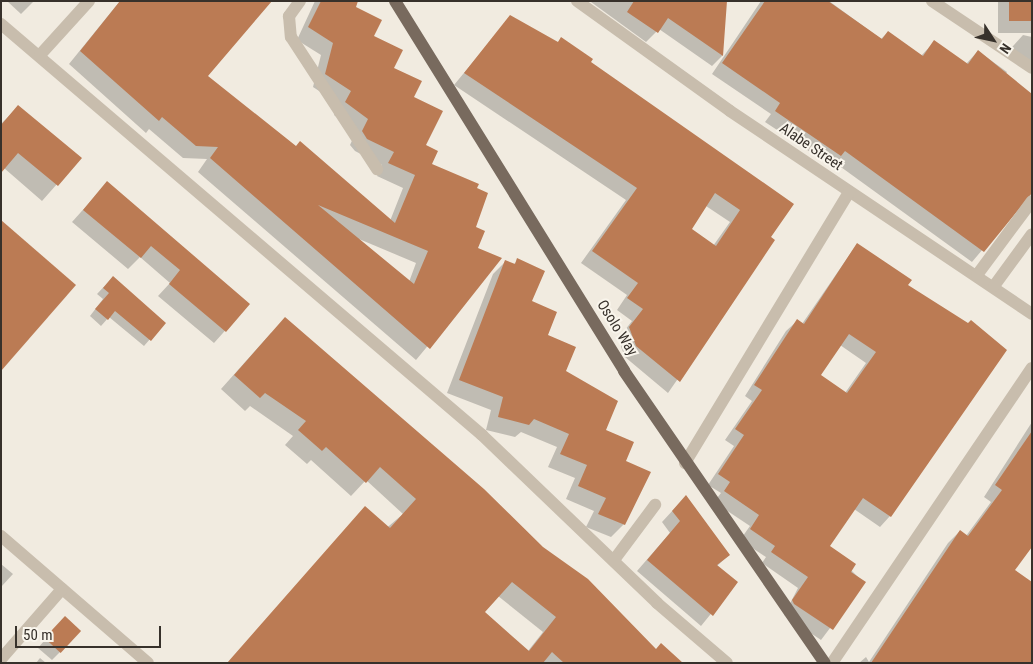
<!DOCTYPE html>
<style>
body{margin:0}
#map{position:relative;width:1033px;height:664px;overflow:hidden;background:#f1ebe0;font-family:"Roboto Condensed",sans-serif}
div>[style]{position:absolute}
.shadow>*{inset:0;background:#0003;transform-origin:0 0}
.building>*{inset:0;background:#bb7b54;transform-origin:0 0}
.minor>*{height:12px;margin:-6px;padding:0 6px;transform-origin:6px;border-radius:6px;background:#c8bdad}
.major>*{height:12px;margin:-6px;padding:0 6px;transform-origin:6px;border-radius:6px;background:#786a5e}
span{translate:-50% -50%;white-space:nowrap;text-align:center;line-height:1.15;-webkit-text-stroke:4px #f9f5ec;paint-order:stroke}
.street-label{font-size:15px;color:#37312b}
.frame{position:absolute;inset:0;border:2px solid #37312b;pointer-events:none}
.north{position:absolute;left:968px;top:15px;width:50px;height:50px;-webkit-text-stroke:4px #f9f5ec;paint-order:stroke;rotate:125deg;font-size:14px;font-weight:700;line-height:20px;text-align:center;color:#37312b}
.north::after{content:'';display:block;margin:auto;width:18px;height:22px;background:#37312b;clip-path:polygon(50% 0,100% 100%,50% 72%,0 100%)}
.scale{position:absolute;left:15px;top:626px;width:146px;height:22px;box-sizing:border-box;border:2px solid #37312b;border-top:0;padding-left:6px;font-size:15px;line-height:18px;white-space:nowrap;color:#37312b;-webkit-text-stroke:4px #f9f5ec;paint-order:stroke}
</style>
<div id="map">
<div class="shadow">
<i style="clip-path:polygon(7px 1px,34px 1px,21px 14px)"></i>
<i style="clip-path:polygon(evenodd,120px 1px,206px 76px,390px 221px,403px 188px,377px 176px,382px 165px,355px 151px,350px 145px,356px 132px,334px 115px,339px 104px,313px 87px,321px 55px,297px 40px,315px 1px,357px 1px,354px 7px,412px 98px,430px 165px,475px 189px,476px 249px,500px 259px,416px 360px,198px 172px,207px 159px,183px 158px,149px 129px,146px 133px,69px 64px,120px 1px,359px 239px,416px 263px,409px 282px,359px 239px)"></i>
<i style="clip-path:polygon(726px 1px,722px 56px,712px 66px,659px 29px,646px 42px,591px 2px)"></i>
<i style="clip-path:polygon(761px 1px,829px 1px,881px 39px,888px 32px,921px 56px,934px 42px,966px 64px,978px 51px,1007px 72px,1004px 77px,1031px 192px,972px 262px,834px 162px,830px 165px,765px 122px,771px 114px,712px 74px)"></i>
<i style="left:1032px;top:1px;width:32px;height:34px;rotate:90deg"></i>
<i style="clip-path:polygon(evenodd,510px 17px,557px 43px,562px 38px,774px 240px,668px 393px,625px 357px,618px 339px,632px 321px,617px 310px,627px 295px,581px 263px,626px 200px,454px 85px,510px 17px,706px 206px,730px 222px,713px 246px,690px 230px,706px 206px)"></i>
<i style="clip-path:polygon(1023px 35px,1032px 37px,1032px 71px,1005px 55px)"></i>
<i style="clip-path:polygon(18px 107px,80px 158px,42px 201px,4px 168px,1px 171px,1px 124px)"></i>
<i style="clip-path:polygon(107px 183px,249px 304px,214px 343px,158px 296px,170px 283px,140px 257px,128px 269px,72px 222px)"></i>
<i style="clip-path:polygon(evenodd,857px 244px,906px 286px,890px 516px,880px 527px,854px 509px,828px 547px,864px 583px,821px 640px,784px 615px,798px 588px,762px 563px,766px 557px,740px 540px,750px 526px,714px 502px,721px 493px,708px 485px,734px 446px,725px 440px,752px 401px,745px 396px,786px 331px,797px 321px,802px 324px,857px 244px,840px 345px,866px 363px,845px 393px,819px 376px,840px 345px)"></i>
<i style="clip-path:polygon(518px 260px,530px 302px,564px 372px,624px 462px,624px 524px,611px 537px,586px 527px,594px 511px,566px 499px,575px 478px,548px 467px,557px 447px,521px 432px,515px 437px,486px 430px,491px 410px,447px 393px,493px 274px,506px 261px,513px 265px)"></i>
<i style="clip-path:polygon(113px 277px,164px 323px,144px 346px,109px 317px,101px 326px,90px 316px,103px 299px,97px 294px)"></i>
<i style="clip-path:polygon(evenodd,271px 333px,542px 548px,656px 650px,681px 663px,228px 663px,403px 514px,366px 480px,351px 496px,311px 460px,307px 464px,285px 445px,293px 436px,250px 406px,245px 411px,221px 389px,271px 333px,498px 596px,543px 632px,528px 651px,483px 612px,498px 596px)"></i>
<i style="clip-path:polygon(1032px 422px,1032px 545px,1013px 571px,1032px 663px,859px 663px,866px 657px,869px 662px,948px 543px,960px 531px,966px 536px,991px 502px,984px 497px)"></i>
<i style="clip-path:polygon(686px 496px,729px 555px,717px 566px,736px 583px,701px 626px,637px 571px,670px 533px,662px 522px)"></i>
<i style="clip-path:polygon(1px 564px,13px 574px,1px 587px)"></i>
<i style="clip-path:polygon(57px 626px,60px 652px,52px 660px,38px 648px)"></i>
<i style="clip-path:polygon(40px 658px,46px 663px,36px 663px)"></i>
</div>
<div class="building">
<i style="clip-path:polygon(evenodd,120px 1px,272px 1px,208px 76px,296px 146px,300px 141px,395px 223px,415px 175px,388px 163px,394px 152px,367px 139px,362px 131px,368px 119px,345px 102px,351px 91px,325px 74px,333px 43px,308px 27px,321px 1px,358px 1px,356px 7px,382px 20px,374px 36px,403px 50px,394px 68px,422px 81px,414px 97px,443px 111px,426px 145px,438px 151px,432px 164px,479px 184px,477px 188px,488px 193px,476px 227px,485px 231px,478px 248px,502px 258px,430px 349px,210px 158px,218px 147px,196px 146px,162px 117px,159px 121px,80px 51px,120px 1px,318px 205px,428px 251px,414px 284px,318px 205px)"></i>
<i style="clip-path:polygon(634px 1px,727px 1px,723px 56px,668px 18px,658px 33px,627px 12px)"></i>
<i style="clip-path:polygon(765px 1px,828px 1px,882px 39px,888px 31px,923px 56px,934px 40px,968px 64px,978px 50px,1032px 94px,1032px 193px,984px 252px,845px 151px,841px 156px,775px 111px,780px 103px,722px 63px)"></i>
<i style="left:1009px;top:1px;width:23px;height:20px"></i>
<i style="clip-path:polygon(evenodd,510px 15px,558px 42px,561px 37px,593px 59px,591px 62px,794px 204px,771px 237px,775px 240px,680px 382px,636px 346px,629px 327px,643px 309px,627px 298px,638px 283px,592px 251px,637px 188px,464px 73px,510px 15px,715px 193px,740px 210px,716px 246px,692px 229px,715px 193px)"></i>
<i style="clip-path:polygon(18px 105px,82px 158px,58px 186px,18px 153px,1px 173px,1px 125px)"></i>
<i style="clip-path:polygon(107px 181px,250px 304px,226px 332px,169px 284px,180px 270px,151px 246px,141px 258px,83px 210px)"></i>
<i style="clip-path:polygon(1px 220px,76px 285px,1px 371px)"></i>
<i style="clip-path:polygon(evenodd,857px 243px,912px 280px,908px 285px,968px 323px,971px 320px,1007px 350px,891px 517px,863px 498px,830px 546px,856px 564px,851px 572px,866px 582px,833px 630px,794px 604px,792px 600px,808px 577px,771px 552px,775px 546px,750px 529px,759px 515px,724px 491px,730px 482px,718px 474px,744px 435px,735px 429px,762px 390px,754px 385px,797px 319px,804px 324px,857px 243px,849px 334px,876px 352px,847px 393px,821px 375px,849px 334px)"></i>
<i style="clip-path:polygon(517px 258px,545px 271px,532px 301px,557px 312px,548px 335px,576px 347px,566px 371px,618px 401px,606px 430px,634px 442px,626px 461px,651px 472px,625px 525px,598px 514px,606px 498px,578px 486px,587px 465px,560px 454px,569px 434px,534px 419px,529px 425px,498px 417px,503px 397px,459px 380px,505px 260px,515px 264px)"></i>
<i style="clip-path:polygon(113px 276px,166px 323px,151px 341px,115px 311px,108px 320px,95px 309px,109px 293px,103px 288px)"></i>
<i style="clip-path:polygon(evenodd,285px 317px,484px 489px,543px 547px,588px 579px,656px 649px,661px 643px,683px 663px,564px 663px,552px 652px,543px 663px,227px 663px,365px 506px,390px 528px,416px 499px,380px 467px,366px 483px,326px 447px,322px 451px,298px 430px,306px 421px,265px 393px,260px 398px,234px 375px,285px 317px,512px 582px,556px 617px,529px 651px,485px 612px,512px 582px)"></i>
<i style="clip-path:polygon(1032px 431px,1032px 547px,1015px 570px,1032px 582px,1032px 663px,871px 663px,960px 530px,968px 536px,1002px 490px,995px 485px)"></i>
<i style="clip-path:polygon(686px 495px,730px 555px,717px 565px,738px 582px,713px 616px,647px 560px,680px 521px,672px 511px)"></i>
<i style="left:65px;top:616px;width:22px;height:30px;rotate:43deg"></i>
</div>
<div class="minor">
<i style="left:300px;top:1px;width:19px;rotate:126deg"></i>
<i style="left:289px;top:16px;width:21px;rotate:85deg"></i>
<i style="left:291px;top:37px;width:158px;rotate:56.9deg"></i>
<i style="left:577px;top:1px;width:188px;rotate:35.7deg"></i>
<i style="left:730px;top:111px;width:364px;rotate:33.9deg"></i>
<i style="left:932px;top:1px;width:120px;rotate:33.8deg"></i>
<i style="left:1px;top:24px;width:633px;rotate:40.51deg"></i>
<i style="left:482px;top:435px;width:243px;rotate:43.8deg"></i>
<i style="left:657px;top:603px;width:92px;rotate:40.6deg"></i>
<i style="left:40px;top:55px;width:73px;rotate:-47.8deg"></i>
<i style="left:977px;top:275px;width:92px;rotate:-53.4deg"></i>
<i style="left:994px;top:286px;width:64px;rotate:-53.8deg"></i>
<i style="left:685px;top:463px;width:317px;rotate:-58.8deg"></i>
<i style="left:1px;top:536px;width:194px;rotate:40.8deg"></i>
<i style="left:614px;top:560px;width:69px;rotate:-53.3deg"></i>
<i style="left:1px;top:659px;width:93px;rotate:-48.9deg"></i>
<i style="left:832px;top:663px;width:356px;rotate:-55.9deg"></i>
</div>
<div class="major">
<i style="left:395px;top:1px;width:435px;rotate:58.2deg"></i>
<i style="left:624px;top:371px;width:354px;rotate:55.5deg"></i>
</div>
<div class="street-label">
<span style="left:811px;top:147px;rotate:34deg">Alabe Street</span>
<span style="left:617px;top:328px;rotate:58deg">Osolo Way</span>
</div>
<div class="frame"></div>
<div class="north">N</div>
<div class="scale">50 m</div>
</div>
